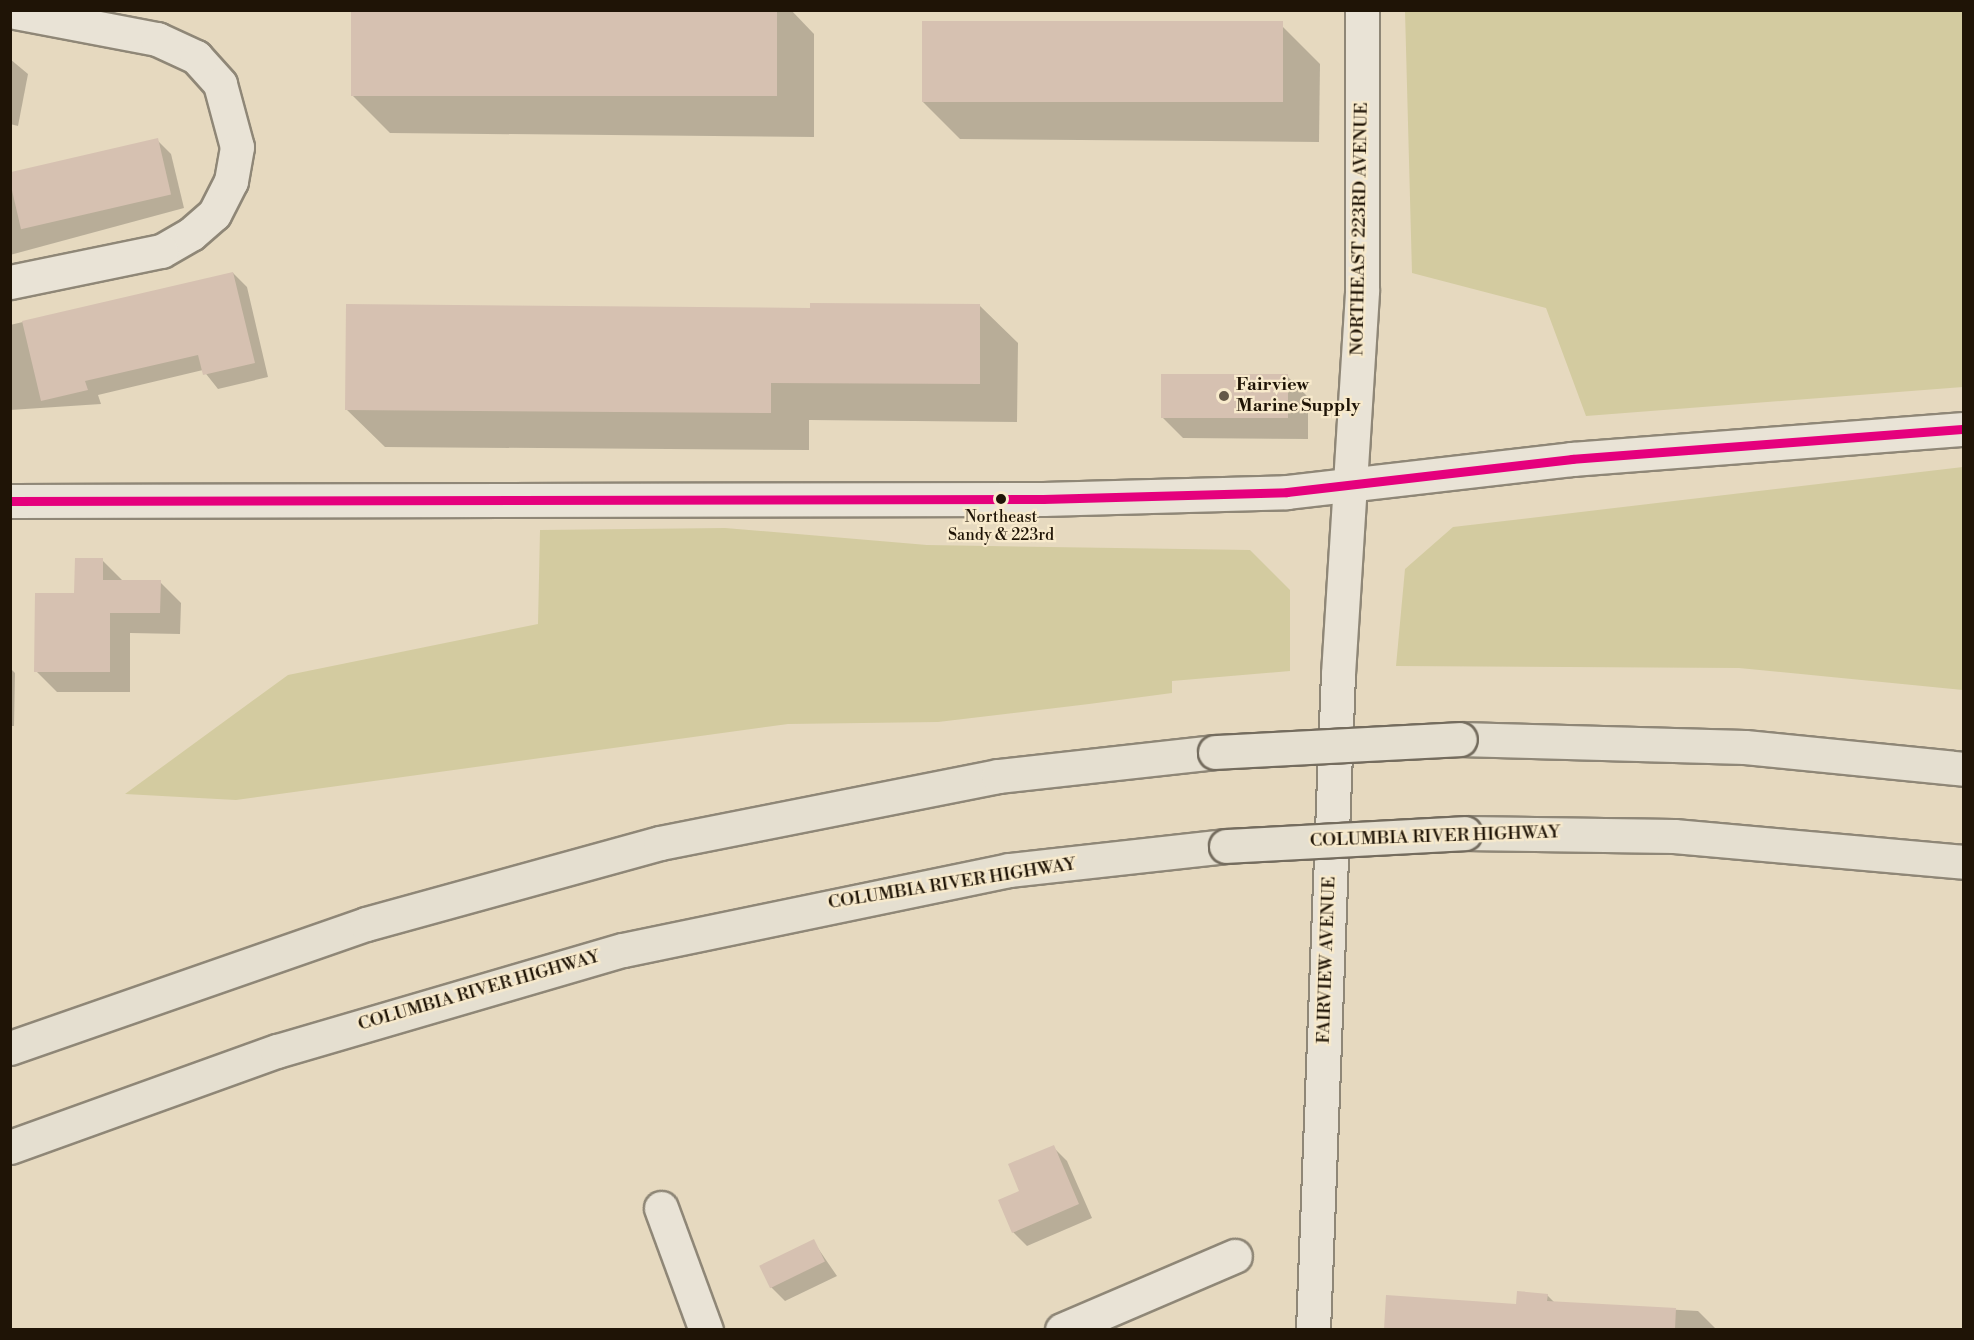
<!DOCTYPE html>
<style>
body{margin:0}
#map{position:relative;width:1974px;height:1340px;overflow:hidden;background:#e6d9bf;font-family:"Libre Bodoni",serif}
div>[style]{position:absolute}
.green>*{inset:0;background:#d3cba0}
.shadow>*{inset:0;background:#0003}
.building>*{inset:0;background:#d6c1b1;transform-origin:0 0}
.roads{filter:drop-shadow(2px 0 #8f8777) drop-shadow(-2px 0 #8f8777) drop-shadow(0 2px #8f8777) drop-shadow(0 -2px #8f8777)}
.street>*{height:33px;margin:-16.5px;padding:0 16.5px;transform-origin:16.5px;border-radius:16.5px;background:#e9e3d6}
.secondary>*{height:33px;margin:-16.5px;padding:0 16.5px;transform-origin:16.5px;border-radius:16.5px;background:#e9e3d6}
.highway>*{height:33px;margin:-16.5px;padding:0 16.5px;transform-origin:16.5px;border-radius:16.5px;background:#e5dfd0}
.bridges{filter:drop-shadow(2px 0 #746c5e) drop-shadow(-2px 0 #746c5e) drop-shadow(0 2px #746c5e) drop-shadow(0 -2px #746c5e)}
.highway-bridge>*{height:33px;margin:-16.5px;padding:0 16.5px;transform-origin:16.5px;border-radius:16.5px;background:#e5dfd0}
.bus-1>*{height:9px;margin:-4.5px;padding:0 4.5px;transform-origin:4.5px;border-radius:4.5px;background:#e5007d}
.dots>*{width:16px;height:16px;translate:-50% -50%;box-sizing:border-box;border:3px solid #f8eacc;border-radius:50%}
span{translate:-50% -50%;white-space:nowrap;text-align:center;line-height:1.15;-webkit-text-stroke:4.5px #f8eacc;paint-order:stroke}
.bus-label{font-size:16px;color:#1f1406}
.street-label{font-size:18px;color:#1f1406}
.poi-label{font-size:18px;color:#1f1406;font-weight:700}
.left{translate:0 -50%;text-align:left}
.frame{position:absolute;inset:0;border:12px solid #1f1406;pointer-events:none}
</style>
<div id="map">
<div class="green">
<i style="clip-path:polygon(1405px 11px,1963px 11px,1963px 387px,1586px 416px,1546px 308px,1412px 273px)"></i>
<i style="clip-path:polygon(1963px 467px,1963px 690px,1739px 668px,1396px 666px,1405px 569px,1453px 527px)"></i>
<i style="clip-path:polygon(725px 528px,927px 545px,1250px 550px,1290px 590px,1290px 671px,1172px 681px,1172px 693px,1089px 704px,938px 722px,788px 724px,236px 800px,125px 794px,288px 675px,538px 624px,540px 530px)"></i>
</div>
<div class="shadow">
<i style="clip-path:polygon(352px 10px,791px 10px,814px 34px,814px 137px,390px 133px,352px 95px)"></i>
<i style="clip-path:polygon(1282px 26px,1320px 64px,1319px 142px,960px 139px,922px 101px)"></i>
<i style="clip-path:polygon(10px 59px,28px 74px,18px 126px,10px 124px)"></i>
<i style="clip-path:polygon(157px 140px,171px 154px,184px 208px,10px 255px,10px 180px)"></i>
<i style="clip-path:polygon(233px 273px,247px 287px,268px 377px,218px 389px,203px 370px,98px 395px,101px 404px,10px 410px,10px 325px)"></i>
<i style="clip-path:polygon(979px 305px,1018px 343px,1017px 422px,809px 420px,809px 450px,385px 447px,346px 409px,812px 310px)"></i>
<i style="clip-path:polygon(1287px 376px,1308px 397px,1308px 439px,1183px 438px,1162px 417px)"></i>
<i style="clip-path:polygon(102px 560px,124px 582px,160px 582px,181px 603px,180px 634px,130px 633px,130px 692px,57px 692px,36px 671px)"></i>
<i style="clip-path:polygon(10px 668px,15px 673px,14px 726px,10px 726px)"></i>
<i style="clip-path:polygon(1053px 1147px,1067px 1161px,1092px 1218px,1027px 1246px,1013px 1232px,1021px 1192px)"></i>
<i style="clip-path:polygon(813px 1241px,837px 1276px,785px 1301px,771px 1287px)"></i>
<i style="clip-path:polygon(1547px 1295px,1555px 1303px,1698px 1311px,1717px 1330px,1386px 1330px,1388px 1297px,1518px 1305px)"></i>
</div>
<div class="building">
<i style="left:351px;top:10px;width:426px;height:86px"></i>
<i style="left:922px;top:21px;width:361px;height:81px"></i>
<i style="left:158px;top:138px;width:58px;height:154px;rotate:77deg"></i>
<i style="clip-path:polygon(233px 272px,255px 363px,203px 375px,198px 355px,85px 381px,88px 390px,41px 401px,22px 321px)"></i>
<i style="clip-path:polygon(810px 303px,980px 304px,980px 384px,771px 383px,771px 413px,345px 410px,346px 304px,810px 308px)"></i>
<i style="left:1161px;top:374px;width:127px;height:44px"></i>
<i style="clip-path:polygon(75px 558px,103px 558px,103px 580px,161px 580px,160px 613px,110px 613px,110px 672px,34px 672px,35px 593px,74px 593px)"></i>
<i style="clip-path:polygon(1054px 1145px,1079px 1204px,1012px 1233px,998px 1200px,1019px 1191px,1008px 1164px)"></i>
<i style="left:814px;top:1239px;width:25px;height:61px;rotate:64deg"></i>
<i style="clip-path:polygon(1517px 1291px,1548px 1294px,1547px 1301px,1676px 1308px,1675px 1329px,1384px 1329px,1386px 1295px,1516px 1304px)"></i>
</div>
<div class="roads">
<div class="street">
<i style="left:10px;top:11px;width:150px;rotate:10.8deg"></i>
<i style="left:157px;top:39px;width:43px;rotate:24.8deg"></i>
<i style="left:196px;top:57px;width:36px;rotate:48deg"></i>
<i style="left:220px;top:84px;width:65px;rotate:74.9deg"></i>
<i style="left:237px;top:147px;width:35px;rotate:100deg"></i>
<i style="left:231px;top:181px;width:37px;rotate:117deg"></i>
<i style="left:214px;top:214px;width:30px;rotate:139deg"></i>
<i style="left:191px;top:234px;width:34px;rotate:150deg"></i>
<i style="left:161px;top:251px;width:154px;rotate:168.4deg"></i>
<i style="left:661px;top:1208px;width:130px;rotate:69.8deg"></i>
<i style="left:1062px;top:1330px;width:188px;rotate:-23.2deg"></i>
</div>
<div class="secondary">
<i style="left:10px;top:501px;width:1033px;rotate:-0.11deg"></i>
<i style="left:1043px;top:499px;width:244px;rotate:-1.6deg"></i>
<i style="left:1287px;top:492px;width:287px;rotate:-6.6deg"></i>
<i style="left:1572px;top:459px;width:393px;rotate:-4.4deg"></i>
<i style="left:1313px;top:1330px;width:656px;rotate:-87.82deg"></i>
<i style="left:1338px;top:674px;width:385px;rotate:-86.4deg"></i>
<i style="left:1362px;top:290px;width:280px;rotate:-90deg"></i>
</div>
<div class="highway">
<i style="left:1460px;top:739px;width:285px;rotate:1.6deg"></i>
<i style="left:1745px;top:747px;width:220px;rotate:5.7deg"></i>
<i style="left:1465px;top:833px;width:209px;rotate:0.8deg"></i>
<i style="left:1674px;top:836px;width:291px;rotate:5.1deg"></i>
<i style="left:10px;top:1048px;width:377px;rotate:-19.2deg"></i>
<i style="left:366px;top:924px;width:305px;rotate:-15.4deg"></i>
<i style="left:660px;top:843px;width:345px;rotate:-11.2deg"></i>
<i style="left:998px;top:776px;width:218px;rotate:-6.3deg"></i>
<i style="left:10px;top:1147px;width:284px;rotate:-19.8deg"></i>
<i style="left:277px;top:1051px;width:360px;rotate:-16.3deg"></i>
<i style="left:623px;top:950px;width:394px;rotate:-11.7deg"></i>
<i style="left:1009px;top:870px;width:218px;rotate:-6.3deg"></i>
</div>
</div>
<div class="bridges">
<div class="highway-bridge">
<i style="left:1215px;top:752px;width:245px;rotate:-3deg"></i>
<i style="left:1226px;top:846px;width:239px;rotate:-3.1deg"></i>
</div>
</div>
<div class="bus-1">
<i style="left:10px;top:501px;width:1033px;rotate:-0.11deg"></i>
<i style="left:1043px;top:499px;width:244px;rotate:-1.6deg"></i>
<i style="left:1287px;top:492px;width:287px;rotate:-6.6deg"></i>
<i style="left:1572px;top:459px;width:393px;rotate:-4.4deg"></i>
</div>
<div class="dots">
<i style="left:1224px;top:396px;background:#655947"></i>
<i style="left:1001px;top:499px;background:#1f1406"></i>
</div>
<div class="bus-label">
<span style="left:1001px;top:526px">Northeast<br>Sandy &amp; 223rd</span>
</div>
<div class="street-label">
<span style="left:1360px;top:229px;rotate:-89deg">NORTHEAST 223RD AVENUE</span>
<span style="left:1435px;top:837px;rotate:-2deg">COLUMBIA RIVER HIGHWAY</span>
<span style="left:952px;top:884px;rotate:-9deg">COLUMBIA RIVER HIGHWAY</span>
<span style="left:1327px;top:960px;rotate:-88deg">FAIRVIEW AVENUE</span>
<span style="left:479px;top:991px;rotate:-16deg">COLUMBIA RIVER HIGHWAY</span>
</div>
<div class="poi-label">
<span class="left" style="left:1236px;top:396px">Fairview<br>Marine Supply</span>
</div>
<div class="frame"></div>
</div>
